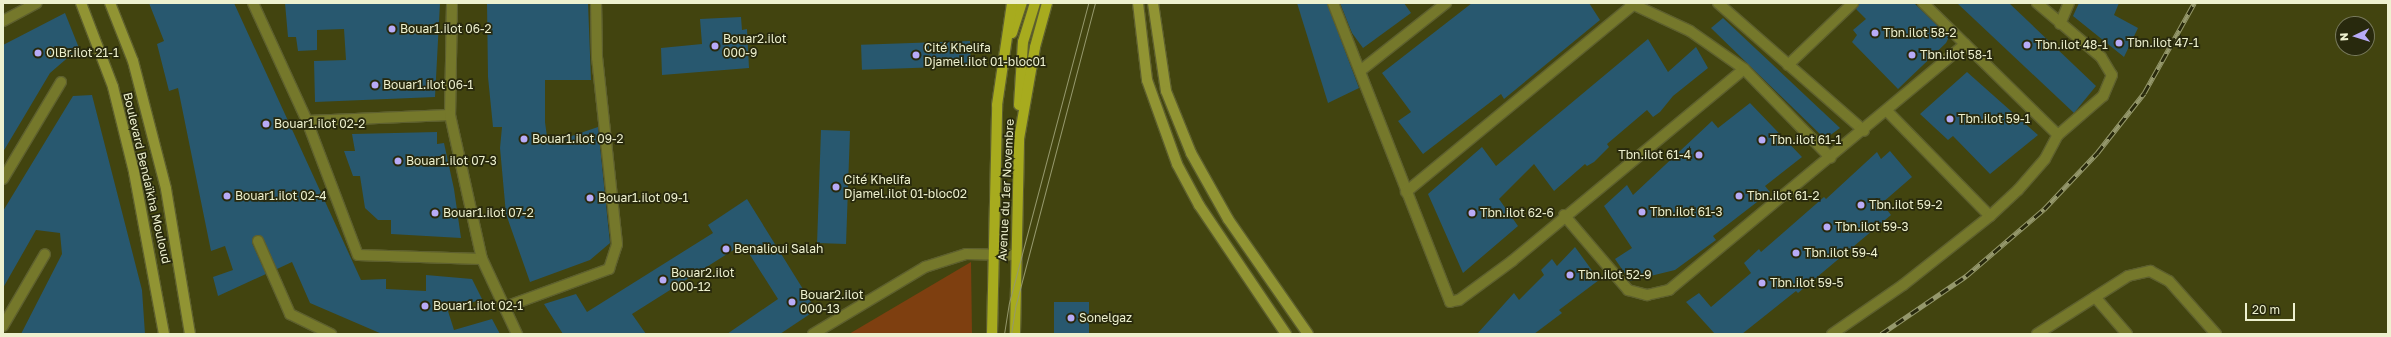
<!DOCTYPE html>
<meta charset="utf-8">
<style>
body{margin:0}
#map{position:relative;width:2391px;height:337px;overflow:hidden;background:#42440f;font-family:"Golos Text",sans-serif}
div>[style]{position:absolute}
.green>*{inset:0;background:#7e3f10}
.building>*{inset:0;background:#28586f;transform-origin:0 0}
.roads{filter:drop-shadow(1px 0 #5e602e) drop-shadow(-1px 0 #5e602e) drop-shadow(0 1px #5e602e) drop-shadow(0 -1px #5e602e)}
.minor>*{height:10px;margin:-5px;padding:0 5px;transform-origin:5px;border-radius:5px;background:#75782b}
.tertiary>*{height:10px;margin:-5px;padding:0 5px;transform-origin:5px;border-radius:5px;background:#75782b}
.secondary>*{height:10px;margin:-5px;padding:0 5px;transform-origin:5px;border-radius:5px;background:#919433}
.primary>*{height:10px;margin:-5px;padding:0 5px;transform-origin:5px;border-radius:5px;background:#a7ab1e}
.tram>*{height:1px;margin:-0.5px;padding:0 0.5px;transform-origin:0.5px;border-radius:0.5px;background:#95986c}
.rail>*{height:4.5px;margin-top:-2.25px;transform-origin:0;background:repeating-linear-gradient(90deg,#28290d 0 9px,#95986c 0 18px);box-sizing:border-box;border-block:1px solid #95986c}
.dots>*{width:11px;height:11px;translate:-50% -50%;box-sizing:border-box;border:2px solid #28290d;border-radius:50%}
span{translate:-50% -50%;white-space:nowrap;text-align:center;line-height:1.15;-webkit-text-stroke:3.5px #28290d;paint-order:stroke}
.poi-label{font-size:12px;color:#eef1cf}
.left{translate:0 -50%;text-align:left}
.right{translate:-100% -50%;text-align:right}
.street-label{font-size:12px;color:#eef1cf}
.frame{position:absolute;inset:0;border:4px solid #eef1cf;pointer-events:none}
.north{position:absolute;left:2335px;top:16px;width:40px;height:40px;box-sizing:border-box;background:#28290d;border:1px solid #77795b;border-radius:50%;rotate:266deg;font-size:11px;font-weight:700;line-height:16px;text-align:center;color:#eef1cf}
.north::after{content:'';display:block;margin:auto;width:14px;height:18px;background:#b8abf7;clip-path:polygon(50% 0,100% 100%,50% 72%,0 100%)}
.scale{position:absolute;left:2245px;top:303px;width:50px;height:18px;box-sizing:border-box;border:2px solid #eef1cf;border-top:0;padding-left:5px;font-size:12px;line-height:14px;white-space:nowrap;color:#eef1cf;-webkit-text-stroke:3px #28290d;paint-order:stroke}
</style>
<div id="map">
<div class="green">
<i style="clip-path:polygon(971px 262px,972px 334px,849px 334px)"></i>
</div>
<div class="building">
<i style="clip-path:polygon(149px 3px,234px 3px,361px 280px,386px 279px,386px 289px,426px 291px,426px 275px,472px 279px,482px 299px,448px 311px,454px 330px,492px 319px,500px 334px,382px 334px,310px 303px,292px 262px,277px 269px,259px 235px,253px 237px,252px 243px,266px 274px,218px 296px,213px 277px,233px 270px,225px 246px,211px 251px,178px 88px,169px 91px,157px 44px,164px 41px)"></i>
<i style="clip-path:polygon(285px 3px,440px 3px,435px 97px,315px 102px,314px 61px,346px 60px,344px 29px,317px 30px,317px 50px,298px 51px,296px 37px,288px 37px)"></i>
<i style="clip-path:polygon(487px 3px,588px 3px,591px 80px,545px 80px,545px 122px,548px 144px,598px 127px,610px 243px,590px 260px,530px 282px,506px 214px,500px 148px,502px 127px,493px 127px,488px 77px)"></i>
<i style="clip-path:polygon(1297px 3px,1327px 3px,1359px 88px,1328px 103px)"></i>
<i style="clip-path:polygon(1340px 3px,1404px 3px,1411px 13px,1363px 48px,1352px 33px)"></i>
<i style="clip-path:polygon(1472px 3px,1589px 3px,1600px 20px,1504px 99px,1501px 94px,1423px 154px,1398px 121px,1411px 112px,1382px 73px)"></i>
<i style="clip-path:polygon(1859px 3px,1914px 3px,1949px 37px,1946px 43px,1898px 89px,1852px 42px,1857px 35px,1853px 30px,1866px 19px,1856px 9px)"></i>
<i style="clip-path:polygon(1957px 3px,2009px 3px,2096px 86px,2074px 113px)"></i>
<i style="clip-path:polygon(2079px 3px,2119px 3px,2114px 15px,2138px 28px,2124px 57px,2073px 16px)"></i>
<i style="clip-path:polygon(65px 13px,79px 48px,50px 73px,3px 152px,3px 45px)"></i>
<i style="clip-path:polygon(741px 17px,742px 30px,747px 29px,749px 68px,662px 75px,661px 48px,702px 44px,700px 19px)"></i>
<i style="clip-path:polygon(1723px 18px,1840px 128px,1825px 139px,1711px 28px)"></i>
<i style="clip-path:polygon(1648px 39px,1668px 72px,1696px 47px,1708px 68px,1673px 96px,1660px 112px,1653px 117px,1647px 110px,1607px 144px,1609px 147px,1594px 162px,1587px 166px,1585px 164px,1554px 191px,1534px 164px,1499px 199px,1518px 226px,1463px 273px,1428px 194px,1482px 147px,1496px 166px)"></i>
<i style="left:970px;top:41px;width:25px;height:109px;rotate:88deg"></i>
<i style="clip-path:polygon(1967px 72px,2038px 135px,1990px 174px,1953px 136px,1948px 140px,1920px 114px)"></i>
<i style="clip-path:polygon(92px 95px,142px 290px,145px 334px,21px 334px,62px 254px,60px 233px,36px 230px,3px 288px,3px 211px,73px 96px)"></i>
<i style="clip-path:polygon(1750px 103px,1802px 157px,1765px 186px,1770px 192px,1713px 236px,1716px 240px,1675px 270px,1630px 281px,1615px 259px,1632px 248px,1604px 206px,1627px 185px,1633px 195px,1712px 121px,1718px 128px)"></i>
<i style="left:821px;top:130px;width:29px;height:113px;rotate:2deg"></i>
<i style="clip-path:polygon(437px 132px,437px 144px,444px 143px,454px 189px,461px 238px,391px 234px,391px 220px,378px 220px,365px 208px,360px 176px,353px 176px,344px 151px,355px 151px,352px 134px)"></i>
<i style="clip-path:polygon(1890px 151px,1912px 177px,1882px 203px,1891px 215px,1798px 293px,1796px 291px,1742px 334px,1715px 334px,1686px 302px,1699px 293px,1711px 307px,1751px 273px,1744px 263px,1759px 249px,1761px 252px,1824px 197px,1826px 199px,1877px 152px,1881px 159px)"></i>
<i style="clip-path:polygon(747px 199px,816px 310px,780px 334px,727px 334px,778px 299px,743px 244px,632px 314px,646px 334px,563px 334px,544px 304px,576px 294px,587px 312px,713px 233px,708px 225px)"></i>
<i style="clip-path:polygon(1575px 247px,1599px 280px,1559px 310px,1562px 313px,1534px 334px,1477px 334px,1514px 293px,1519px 300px,1544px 275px,1541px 270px,1552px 259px,1557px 266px)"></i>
<i style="left:1054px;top:302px;width:35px;height:32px"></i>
</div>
<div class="roads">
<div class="minor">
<i style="left:253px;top:3px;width:130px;rotate:65.4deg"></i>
<i style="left:307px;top:121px;width:143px;rotate:69.2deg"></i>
<i style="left:358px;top:255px;width:124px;rotate:1.8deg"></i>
<i style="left:1333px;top:3px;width:321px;rotate:68.6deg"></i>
<i style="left:1450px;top:302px;width:9px;rotate:-13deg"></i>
<i style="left:1459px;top:300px;width:66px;rotate:-36.3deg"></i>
<i style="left:1512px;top:261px;width:301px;rotate:-39.6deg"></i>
<i style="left:1630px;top:3px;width:66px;rotate:25deg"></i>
<i style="left:1690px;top:31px;width:66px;rotate:35.1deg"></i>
<i style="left:1744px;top:69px;width:124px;rotate:45.7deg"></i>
<i style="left:1718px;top:3px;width:194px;rotate:41.2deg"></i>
<i style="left:2037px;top:3px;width:84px;rotate:40.2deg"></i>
<i style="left:2101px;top:57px;width:21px;rotate:59deg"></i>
<i style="left:2112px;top:75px;width:23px;rotate:113deg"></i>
<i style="left:2103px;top:96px;width:60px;rotate:139.1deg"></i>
<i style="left:2060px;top:24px;width:23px;rotate:-67deg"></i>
<i style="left:1788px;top:65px;width:90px;rotate:-43.6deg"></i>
<i style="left:1360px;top:71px;width:110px;rotate:-38.3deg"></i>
<i style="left:1887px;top:111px;width:147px;rotate:45.6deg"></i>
<i style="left:307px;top:121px;width:143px;rotate:-2.4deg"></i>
<i style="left:3px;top:179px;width:113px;rotate:-59.1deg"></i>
<i style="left:1406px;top:192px;width:294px;rotate:-39.5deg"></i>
<i style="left:1564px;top:215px;width:99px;rotate:49.5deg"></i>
<i style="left:1628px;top:290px;width:20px;rotate:15deg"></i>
<i style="left:1647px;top:295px;width:23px;rotate:-13deg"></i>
<i style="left:1669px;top:290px;width:385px;rotate:-39.7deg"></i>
<i style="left:258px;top:241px;width:80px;rotate:66.3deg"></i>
<i style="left:290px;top:314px;width:46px;rotate:26deg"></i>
<i style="left:2095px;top:297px;width:49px;rotate:49.1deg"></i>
<i style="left:505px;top:307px;width:111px;rotate:-20.1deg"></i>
<i style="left:609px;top:269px;width:26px;rotate:-72deg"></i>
<i style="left:617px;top:244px;width:187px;rotate:-96.1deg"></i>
<i style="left:597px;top:58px;width:55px;rotate:-91deg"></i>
<i style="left:3px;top:326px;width:83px;rotate:-59.7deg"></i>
<i style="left:1832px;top:334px;width:86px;rotate:-34.6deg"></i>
<i style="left:1903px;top:285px;width:111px;rotate:-38.4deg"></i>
<i style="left:1990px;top:216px;width:38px;rotate:-43deg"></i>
<i style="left:2018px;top:190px;width:41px;rotate:-48.9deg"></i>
<i style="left:2045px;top:159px;width:27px;rotate:-62deg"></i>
<i style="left:2058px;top:135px;width:189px;rotate:-135.6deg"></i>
<i style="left:2037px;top:334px;width:108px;rotate:-32.5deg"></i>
<i style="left:2128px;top:276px;width:23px;rotate:-13deg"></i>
<i style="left:2150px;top:271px;width:21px;rotate:28deg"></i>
<i style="left:2169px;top:281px;width:71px;rotate:48.4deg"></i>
</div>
<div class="tertiary">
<i style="left:452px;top:3px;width:112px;rotate:91deg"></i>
<i style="left:450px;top:115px;width:148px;rotate:77.5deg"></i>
<i style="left:482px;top:259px;width:83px;rotate:65deg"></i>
<i style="left:3px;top:21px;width:38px;rotate:-28deg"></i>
<i style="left:813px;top:334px;width:131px;rotate:-30.9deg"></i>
<i style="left:925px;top:267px;width:43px;rotate:-17.6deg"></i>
<i style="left:966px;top:254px;width:49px;rotate:1.2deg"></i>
</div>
<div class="secondary">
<i style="left:81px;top:3px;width:90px;rotate:69.1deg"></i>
<i style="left:113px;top:87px;width:88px;rotate:76.1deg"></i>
<i style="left:134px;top:172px;width:165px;rotate:79.5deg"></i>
<i style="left:110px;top:3px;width:62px;rotate:68.4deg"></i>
<i style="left:133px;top:61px;width:132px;rotate:75.5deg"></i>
<i style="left:166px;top:189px;width:147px;rotate:80.6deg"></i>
<i style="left:1138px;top:3px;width:78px;rotate:83.3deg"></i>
<i style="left:1147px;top:80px;width:89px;rotate:70.3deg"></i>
<i style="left:1177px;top:164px;width:47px;rotate:61.8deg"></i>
<i style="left:1199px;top:205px;width:156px;rotate:56deg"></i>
<i style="left:1153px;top:3px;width:89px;rotate:81.6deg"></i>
<i style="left:1166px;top:91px;width:67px;rotate:68deg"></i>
<i style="left:1191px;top:153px;width:76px;rotate:60.7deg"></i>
<i style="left:1228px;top:219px;width:140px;rotate:55.2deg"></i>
</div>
<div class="primary">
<i style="left:1012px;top:33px;width:32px;rotate:-72deg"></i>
<i style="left:1019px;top:105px;width:63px;rotate:-86.4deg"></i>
<i style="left:1023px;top:42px;width:41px;rotate:-72.9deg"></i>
<i style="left:992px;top:334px;width:229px;rotate:-88.7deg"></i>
<i style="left:997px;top:105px;width:103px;rotate:-81.6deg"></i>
<i style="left:1015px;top:334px;width:195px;rotate:-88.8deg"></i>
<i style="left:1019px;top:139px;width:93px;rotate:-80.1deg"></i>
<i style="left:1035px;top:47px;width:46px;rotate:-74.7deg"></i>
</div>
</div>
<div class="tram">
<i style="left:1004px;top:334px;width:31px;rotate:-81deg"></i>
<i style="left:1009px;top:303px;width:310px;rotate:-75.2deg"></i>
<i style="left:1011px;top:334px;width:30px;rotate:-81deg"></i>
<i style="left:1016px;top:304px;width:311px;rotate:-75.3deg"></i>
</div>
<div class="rail">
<i style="left:1881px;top:334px;width:103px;rotate:-34.3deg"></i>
<i style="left:1966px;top:276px;width:103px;rotate:-40.7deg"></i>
<i style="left:2044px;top:209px;width:77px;rotate:-46.6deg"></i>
<i style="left:2097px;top:153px;width:76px;rotate:-51.9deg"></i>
<i style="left:2144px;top:93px;width:103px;rotate:-60.9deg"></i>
</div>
<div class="dots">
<i style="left:392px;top:29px;background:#b8abf7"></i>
<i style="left:1875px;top:33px;background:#b8abf7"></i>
<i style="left:2119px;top:43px;background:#b8abf7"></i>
<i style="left:2027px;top:45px;background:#b8abf7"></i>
<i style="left:715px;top:46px;background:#b8abf7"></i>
<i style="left:38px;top:53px;background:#b8abf7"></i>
<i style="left:916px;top:55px;background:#b8abf7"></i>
<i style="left:1912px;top:55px;background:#b8abf7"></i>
<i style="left:375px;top:85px;background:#b8abf7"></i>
<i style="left:1950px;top:119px;background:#b8abf7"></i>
<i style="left:266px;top:124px;background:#b8abf7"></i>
<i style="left:524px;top:139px;background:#b8abf7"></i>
<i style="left:1762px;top:140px;background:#b8abf7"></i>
<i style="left:1699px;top:155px;background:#b8abf7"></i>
<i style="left:398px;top:161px;background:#b8abf7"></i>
<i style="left:836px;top:187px;background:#b8abf7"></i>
<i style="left:227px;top:196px;background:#b8abf7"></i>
<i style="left:1739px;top:196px;background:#b8abf7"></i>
<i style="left:590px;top:198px;background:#b8abf7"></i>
<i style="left:1861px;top:205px;background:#b8abf7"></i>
<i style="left:1642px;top:212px;background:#b8abf7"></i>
<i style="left:435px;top:213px;background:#b8abf7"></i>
<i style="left:1472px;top:213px;background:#b8abf7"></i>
<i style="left:1827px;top:227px;background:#b8abf7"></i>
<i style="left:726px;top:249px;background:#b8abf7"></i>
<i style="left:1796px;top:253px;background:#b8abf7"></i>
<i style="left:1570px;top:275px;background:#b8abf7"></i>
<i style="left:663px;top:280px;background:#b8abf7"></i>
<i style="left:1762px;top:283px;background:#b8abf7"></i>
<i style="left:792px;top:302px;background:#b8abf7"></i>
<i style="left:425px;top:306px;background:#b8abf7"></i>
<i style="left:1071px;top:318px;background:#b8abf7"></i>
</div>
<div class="poi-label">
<span class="left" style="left:400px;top:29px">Bouar1.ilot 06-2</span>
<span class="left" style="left:1883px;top:33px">Tbn.ilot 58-2</span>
<span class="left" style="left:723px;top:46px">Bouar2.ilot<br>000-9</span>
<span class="left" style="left:2127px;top:43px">Tbn.ilot 47-1</span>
<span class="left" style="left:2035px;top:45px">Tbn.ilot 48-1</span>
<span class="left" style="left:924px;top:55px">Cité Khelifa<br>Djamel.ilot 01-bloc01</span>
<span class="left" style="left:46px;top:53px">OlBr.ilot 21-1</span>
<span class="left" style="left:1920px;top:55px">Tbn.ilot 58-1</span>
<span class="left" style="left:383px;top:85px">Bouar1.ilot 06-1</span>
<span class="left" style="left:1958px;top:119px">Tbn.ilot 59-1</span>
<span class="left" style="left:274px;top:124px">Bouar1.ilot 02-2</span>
<span class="left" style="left:532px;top:139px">Bouar1.ilot 09-2</span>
<span class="left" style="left:1770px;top:140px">Tbn.ilot 61-1</span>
<span class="right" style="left:1691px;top:155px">Tbn.ilot 61-4</span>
<span class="left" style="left:406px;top:161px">Bouar1.ilot 07-3</span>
<span class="left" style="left:844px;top:187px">Cité Khelifa<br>Djamel.ilot 01-bloc02</span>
<span class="left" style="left:235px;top:196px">Bouar1.ilot 02-4</span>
<span class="left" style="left:1747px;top:196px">Tbn.ilot 61-2</span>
<span class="left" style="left:598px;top:198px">Bouar1.ilot 09-1</span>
<span class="left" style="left:1869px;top:205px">Tbn.ilot 59-2</span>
<span class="left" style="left:1650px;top:212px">Tbn.ilot 61-3</span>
<span class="left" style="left:443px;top:213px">Bouar1.ilot 07-2</span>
<span class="left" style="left:1480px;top:213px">Tbn.ilot 62-6</span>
<span class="left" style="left:1835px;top:227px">Tbn.ilot 59-3</span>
<span class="left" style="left:734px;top:249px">Benalioui Salah</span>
<span class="left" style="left:1804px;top:253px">Tbn.ilot 59-4</span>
<span class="left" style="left:671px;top:280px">Bouar2.ilot<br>000-12</span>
<span class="left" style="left:1578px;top:275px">Tbn.ilot 52-9</span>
<span class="left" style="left:1770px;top:283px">Tbn.ilot 59-5</span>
<span class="left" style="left:800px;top:302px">Bouar2.ilot<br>000-13</span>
<span class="left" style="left:433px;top:306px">Bouar1.ilot 02-1</span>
<span class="left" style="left:1079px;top:318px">Sonelgaz</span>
</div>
<div class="street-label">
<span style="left:147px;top:178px;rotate:77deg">Boulevard Bendaïkha Mouloud</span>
<span style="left:1006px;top:190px;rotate:-87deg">Avenue du 1er Novembre</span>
</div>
<div class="frame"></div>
<div class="north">N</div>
<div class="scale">20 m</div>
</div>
